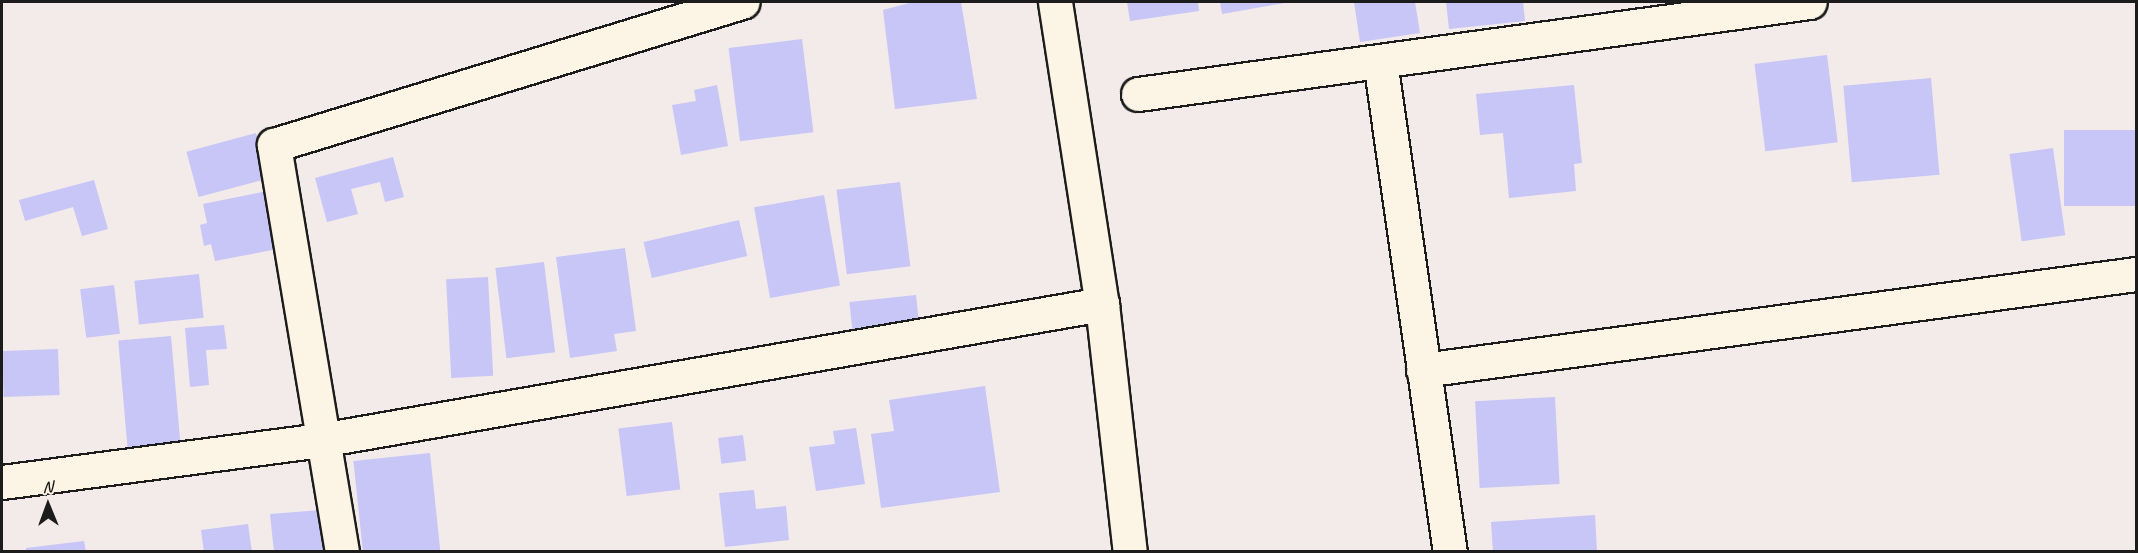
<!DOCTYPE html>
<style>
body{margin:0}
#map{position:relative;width:2138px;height:553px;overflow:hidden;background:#f2ebe9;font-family:Caveat,sans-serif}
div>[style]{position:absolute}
.building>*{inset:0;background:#c8c5f7;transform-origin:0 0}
.roads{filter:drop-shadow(2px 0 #1c1c1c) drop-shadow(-2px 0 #1c1c1c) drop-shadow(0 2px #1c1c1c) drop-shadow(0 -2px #1c1c1c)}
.street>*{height:33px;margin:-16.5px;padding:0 16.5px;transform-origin:16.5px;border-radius:16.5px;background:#fcf5e5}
.secondary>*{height:33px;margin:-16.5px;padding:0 16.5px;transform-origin:16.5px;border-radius:16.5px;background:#fcf5e5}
span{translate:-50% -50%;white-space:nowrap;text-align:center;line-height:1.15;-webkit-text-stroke:4.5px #fcf5e5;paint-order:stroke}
.frame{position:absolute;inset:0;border:3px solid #1c1c1c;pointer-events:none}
.north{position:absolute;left:18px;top:475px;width:60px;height:60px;-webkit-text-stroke:4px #fcf5e5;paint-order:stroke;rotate:359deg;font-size:16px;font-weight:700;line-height:24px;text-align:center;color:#1c1c1c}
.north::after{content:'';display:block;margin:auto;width:21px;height:27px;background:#1c1c1c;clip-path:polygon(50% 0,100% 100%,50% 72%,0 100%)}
</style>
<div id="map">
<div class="building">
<i style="clip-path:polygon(913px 2px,961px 2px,977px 99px,895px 109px,883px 10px)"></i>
<i style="clip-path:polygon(1127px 2px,1198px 2px,1199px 11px,1130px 21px)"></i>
<i style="clip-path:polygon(1220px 2px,1285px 2px,1285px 3px,1222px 14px)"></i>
<i style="clip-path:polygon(1354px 2px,1415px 2px,1420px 33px,1360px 42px)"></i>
<i style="clip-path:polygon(1446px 2px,1523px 2px,1525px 21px,1449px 29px)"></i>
<i style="left:802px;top:39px;width:94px;height:74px;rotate:83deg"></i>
<i style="left:1827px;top:55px;width:88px;height:73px;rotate:83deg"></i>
<i style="left:1931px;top:78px;width:97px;height:88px;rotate:85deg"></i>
<i style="clip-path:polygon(717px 85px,728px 146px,681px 155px,672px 105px,696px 101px,694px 90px)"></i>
<i style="clip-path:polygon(1574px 85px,1582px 163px,1574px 164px,1576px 191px,1509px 198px,1503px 133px,1480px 135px,1476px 94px)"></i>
<i style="left:2136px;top:130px;width:76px;height:72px;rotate:90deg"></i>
<i style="left:256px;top:133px;width:47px;height:72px;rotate:75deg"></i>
<i style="left:2053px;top:148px;width:88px;height:44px;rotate:82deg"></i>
<i style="clip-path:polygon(393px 157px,404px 197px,385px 202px,380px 182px,351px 189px,358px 214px,327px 222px,315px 178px)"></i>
<i style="clip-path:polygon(94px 180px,108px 229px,82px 236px,73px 207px,25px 221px,19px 200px)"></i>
<i style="left:900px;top:182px;width:85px;height:64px;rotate:83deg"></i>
<i style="clip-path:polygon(272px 190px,283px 248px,215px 261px,211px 244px,204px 246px,200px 225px,207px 223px,203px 204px)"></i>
<i style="left:824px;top:195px;width:92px;height:71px;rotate:80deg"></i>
<i style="left:739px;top:220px;width:37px;height:98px;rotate:77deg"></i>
<i style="clip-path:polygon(625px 248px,636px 331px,614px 334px,617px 351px,570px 358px,556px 257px)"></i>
<i style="left:544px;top:262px;width:91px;height:49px;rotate:83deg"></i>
<i style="left:199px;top:274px;width:44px;height:65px;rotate:84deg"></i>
<i style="left:488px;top:277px;width:99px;height:42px;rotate:87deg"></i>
<i style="left:114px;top:285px;width:49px;height:34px;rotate:83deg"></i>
<i style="left:916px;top:295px;width:28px;height:67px;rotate:84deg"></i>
<i style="clip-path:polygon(224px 325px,227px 349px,206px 350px,209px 385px,190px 387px,185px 328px)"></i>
<i style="left:171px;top:336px;width:113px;height:53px;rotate:85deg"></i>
<i style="left:58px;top:349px;width:46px;height:56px;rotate:88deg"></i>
<i style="clip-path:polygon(985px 386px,1000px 492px,881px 508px,871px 434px,894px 431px,889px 400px)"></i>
<i style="left:1555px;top:397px;width:87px;height:80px;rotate:87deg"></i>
<i style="left:672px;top:422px;width:68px;height:54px;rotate:83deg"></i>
<i style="clip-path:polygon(856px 428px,865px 484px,816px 491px,809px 447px,835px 444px,833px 431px)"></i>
<i style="left:743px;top:435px;width:26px;height:25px;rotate:83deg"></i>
<i style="left:430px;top:453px;width:100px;height:77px;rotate:84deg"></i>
<i style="clip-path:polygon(754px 490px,756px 509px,786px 506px,789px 540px,725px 547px,719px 493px)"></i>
<i style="clip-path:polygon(321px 510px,326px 552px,274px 552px,270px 514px)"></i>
<i style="clip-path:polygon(1595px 515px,1597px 552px,1493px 552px,1491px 522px)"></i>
<i style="clip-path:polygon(248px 524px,252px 552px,204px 552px,201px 530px)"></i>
<i style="clip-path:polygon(84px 541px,86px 552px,26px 552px,26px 548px)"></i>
</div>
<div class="roads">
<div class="street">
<i style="left:1380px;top:61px;width:496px;rotate:81.9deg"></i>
<i style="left:1138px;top:94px;width:678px;rotate:-7.8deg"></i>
<i style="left:1423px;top:370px;width:719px;rotate:-7.67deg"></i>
<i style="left:2px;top:482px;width:322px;rotate:-7.5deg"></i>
<i style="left:321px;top:440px;width:793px;rotate:-9.88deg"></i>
<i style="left:342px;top:552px;width:413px;rotate:-99.5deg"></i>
<i style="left:274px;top:145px;width:490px;rotate:-17deg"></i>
</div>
<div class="secondary">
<i style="left:1055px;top:2px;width:306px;rotate:81.2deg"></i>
<i style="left:1102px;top:304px;width:250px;rotate:83.6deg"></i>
</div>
</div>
<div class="frame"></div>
<div class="north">N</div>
</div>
